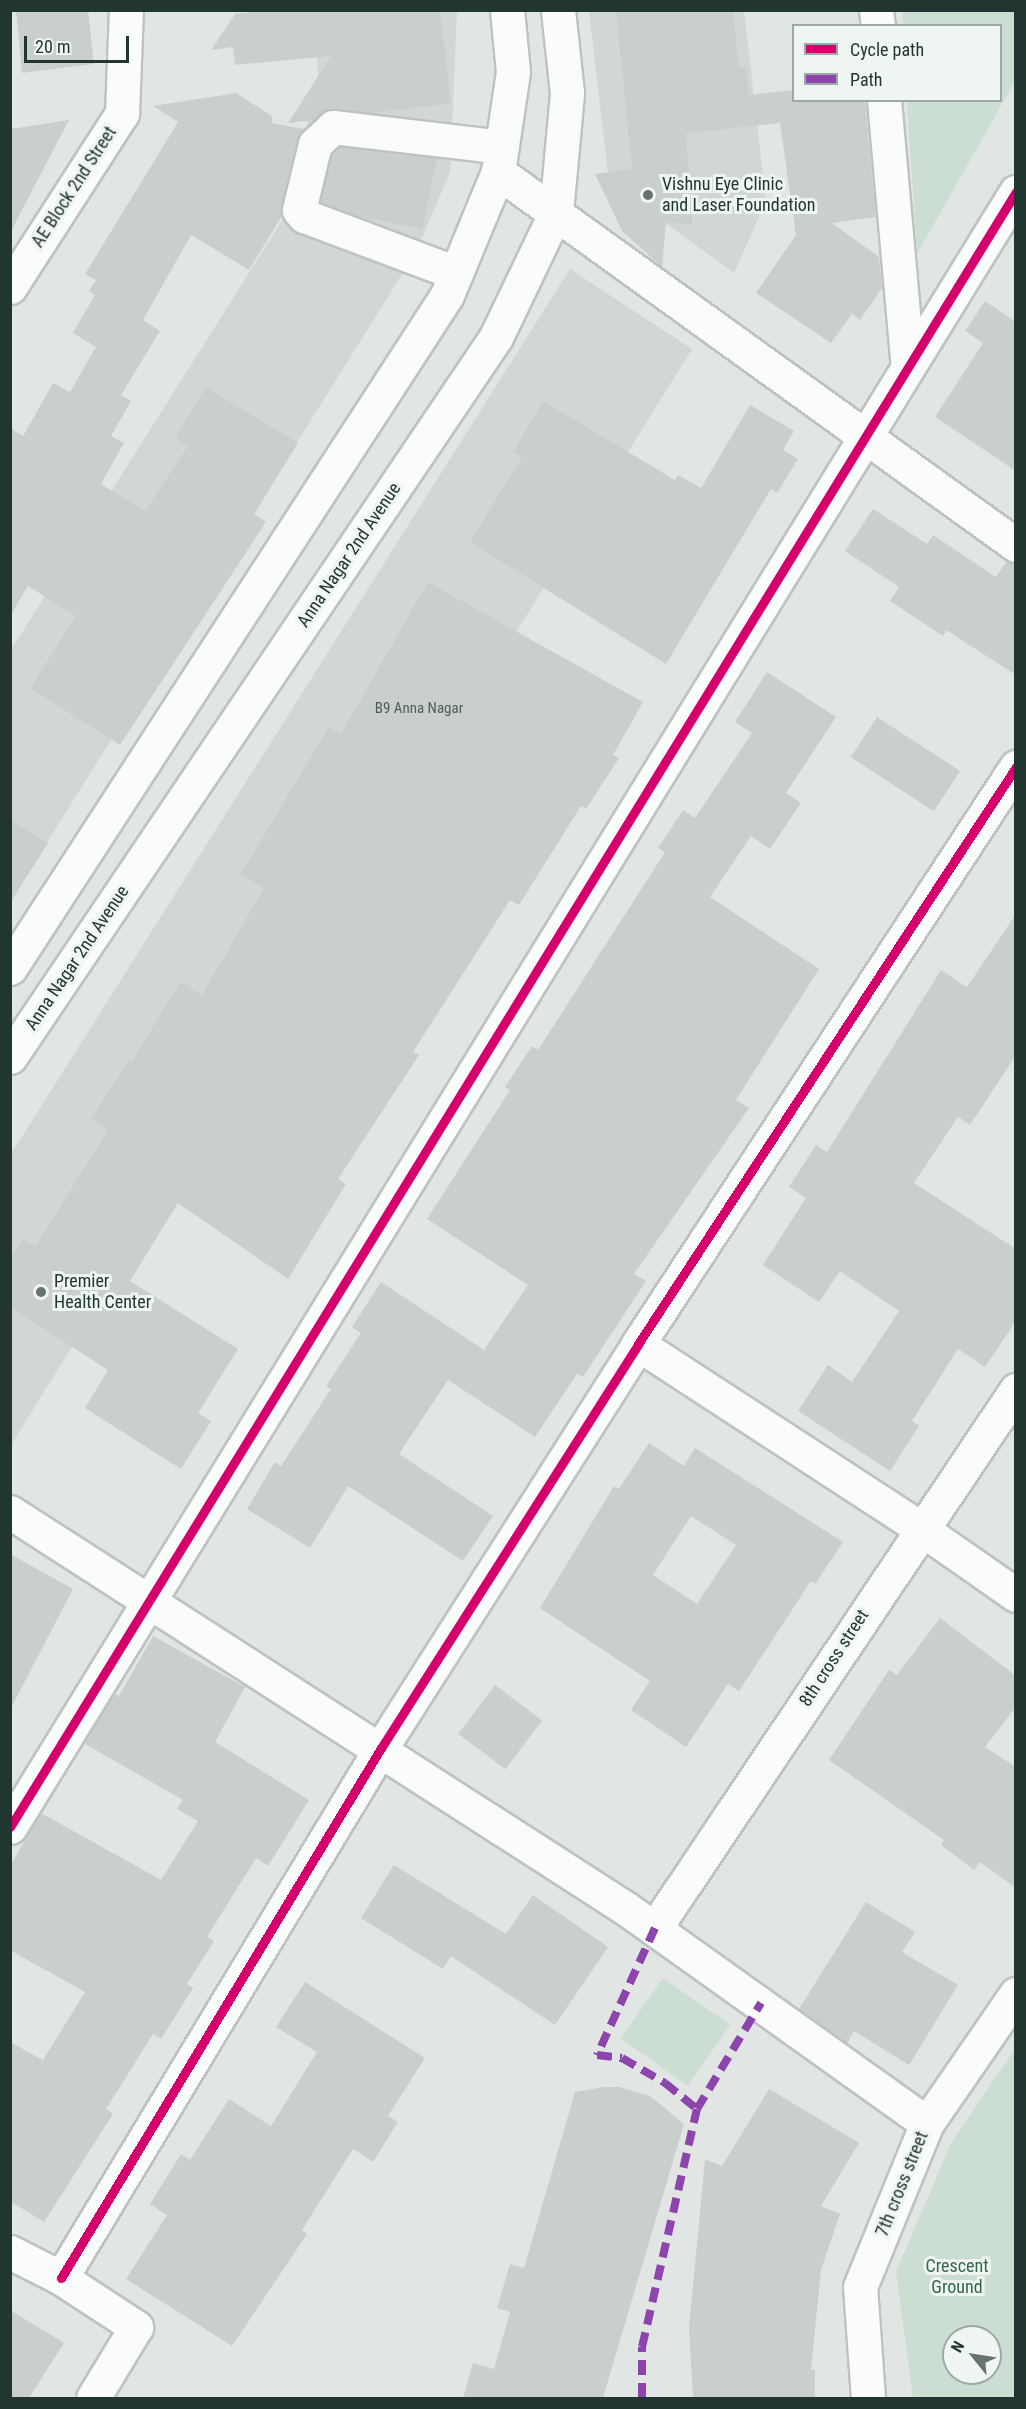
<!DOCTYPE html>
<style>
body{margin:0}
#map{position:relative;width:1026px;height:2409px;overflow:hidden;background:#e1e6e4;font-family:"Roboto Condensed",sans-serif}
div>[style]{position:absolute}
.built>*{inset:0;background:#d0d7d4}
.green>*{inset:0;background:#ccded2;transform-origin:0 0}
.building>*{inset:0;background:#cacfcd;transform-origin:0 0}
.roads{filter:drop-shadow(2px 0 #bec3c1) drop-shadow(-2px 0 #bec3c1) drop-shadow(0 2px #bec3c1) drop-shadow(0 -2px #bec3c1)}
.street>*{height:33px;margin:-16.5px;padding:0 16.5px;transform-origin:16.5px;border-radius:16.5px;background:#fafbfb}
.secondary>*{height:33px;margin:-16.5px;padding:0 16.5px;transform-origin:16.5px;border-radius:16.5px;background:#fafbfb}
.quiet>*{height:8px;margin-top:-4px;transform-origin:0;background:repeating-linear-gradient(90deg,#8e44ad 0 15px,transparent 0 23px)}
.cycleway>*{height:9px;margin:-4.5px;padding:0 4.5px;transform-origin:4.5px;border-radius:4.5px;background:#d6006c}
.dots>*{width:16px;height:16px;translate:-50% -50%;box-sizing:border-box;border:3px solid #eff5f2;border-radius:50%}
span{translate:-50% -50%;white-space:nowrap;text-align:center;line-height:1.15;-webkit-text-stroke:6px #eff5f2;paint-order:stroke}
.number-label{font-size:15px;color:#4d5d59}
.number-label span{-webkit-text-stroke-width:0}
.poi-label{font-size:18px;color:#223631}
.left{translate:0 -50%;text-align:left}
.street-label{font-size:18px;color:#223631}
.park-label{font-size:18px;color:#326748}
.frame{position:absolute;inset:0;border:12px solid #223631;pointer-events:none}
.legend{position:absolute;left:792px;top:24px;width:210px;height:78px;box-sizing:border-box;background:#eff5f2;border:2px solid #9da9a5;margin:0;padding:8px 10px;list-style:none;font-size:18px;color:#223631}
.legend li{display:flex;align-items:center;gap:12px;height:30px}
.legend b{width:30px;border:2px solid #9da9a5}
.north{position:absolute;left:942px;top:2325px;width:60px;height:60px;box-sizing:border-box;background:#eff5f2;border:2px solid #9da9a5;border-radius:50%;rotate:300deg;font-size:16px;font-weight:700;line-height:24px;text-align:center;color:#223631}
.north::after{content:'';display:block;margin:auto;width:21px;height:27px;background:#657470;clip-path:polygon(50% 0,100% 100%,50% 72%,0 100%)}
.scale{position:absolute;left:24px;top:36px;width:105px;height:27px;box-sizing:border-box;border:3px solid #223631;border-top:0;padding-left:8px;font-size:18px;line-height:21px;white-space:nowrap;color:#223631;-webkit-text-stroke:4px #eff5f2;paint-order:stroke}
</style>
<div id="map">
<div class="built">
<i style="clip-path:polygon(316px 11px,457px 11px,450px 172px,416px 252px,11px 900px,11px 650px,283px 219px,318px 83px)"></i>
<i style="clip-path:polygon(589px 11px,744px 11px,766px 201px,734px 273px,609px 182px)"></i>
<i style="clip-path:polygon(570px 269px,692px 349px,11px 1445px,11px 1154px)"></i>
</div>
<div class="green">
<i style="clip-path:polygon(902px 11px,1015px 11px,1015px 81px,917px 254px,907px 101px,1000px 100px,1000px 26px,903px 25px)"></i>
<i style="left:663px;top:1978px;width:82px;height:74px;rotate:35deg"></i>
<i style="clip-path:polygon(evenodd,1015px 2049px,1015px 2398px,913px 2398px,896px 2272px,951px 2143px,1015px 2049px,954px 2337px,990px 2337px,990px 2373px,954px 2373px,954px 2337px)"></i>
</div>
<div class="building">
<i style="clip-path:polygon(16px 10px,88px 10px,94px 64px,22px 73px)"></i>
<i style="clip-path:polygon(269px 10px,440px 10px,451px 103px,373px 113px,328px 109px,313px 120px,288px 123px,331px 56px,235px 65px,233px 47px,211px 50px,235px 14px)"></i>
<i style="clip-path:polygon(616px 10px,733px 10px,739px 68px,746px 67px,749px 95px,794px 90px,794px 100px,865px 100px,876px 217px,832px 223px,879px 257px,882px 288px,860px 320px,852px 314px,831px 343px,756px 293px,796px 235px,780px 123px,686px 133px,692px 224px,666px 223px,662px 267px,622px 231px,595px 174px,632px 169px)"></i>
<i style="clip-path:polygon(236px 93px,272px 116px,272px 123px,304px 129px,297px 140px,282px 216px,249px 270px,191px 235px,143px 320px,160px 331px,121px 395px,131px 401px,111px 436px,124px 443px,101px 484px,145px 511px,188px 446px,175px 438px,206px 387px,298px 443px,254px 514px,266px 522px,120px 745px,30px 688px,76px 616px,28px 586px,10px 616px,10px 428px,23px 436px,53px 383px,70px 392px,96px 347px,73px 333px,95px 295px,89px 291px,96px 280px,85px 274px,178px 122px,153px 106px)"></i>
<i style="clip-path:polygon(69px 120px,10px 233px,10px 129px)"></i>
<i style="clip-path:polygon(339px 147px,437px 158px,422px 229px,357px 216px,320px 202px,332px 154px)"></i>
<i style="clip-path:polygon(985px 301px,1016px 322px,1016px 471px,935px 417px,983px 343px,965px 331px)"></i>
<i style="clip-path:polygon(543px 401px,675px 480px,678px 475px,701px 488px,750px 405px,794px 431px,783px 450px,798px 459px,777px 493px,771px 489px,666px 664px,470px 542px,522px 457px,513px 452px)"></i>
<i style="clip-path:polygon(873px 509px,927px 544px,933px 535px,996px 577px,1007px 561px,1016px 564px,1016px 675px,946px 630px,943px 636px,890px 601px,899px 587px,845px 551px)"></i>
<i style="clip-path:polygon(428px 582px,643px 702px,613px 755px,619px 758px,586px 809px,581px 806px,519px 905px,510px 900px,413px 1052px,419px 1055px,338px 1179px,346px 1184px,288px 1279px,178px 1203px,130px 1281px,238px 1349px,198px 1413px,211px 1421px,181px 1469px,85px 1408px,108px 1370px,10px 1307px,10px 1259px,23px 1239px,35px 1247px,108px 1130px,91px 1119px,129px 1061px,131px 1063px,180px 982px,202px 995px,264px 888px,241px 874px,329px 727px,341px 734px)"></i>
<i style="clip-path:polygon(767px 672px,836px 717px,786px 793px,801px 803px,770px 849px,751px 836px,710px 897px,819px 969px,736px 1100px,749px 1108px,634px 1274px,646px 1281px,602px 1348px,583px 1377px,577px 1374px,535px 1437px,448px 1380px,399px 1454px,493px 1516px,463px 1561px,348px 1486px,310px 1548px,247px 1509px,275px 1462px,281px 1466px,331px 1389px,326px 1386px,361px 1333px,352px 1327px,381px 1282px,484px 1350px,528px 1285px,427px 1219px,510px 1090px,505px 1087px,532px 1046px,538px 1050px,665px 852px,658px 848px,683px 810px,695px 818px,752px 733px,735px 722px)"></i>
<i style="left:877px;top:717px;width:99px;height:48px;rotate:33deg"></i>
<i style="clip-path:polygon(10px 820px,48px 843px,10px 903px)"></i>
<i style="clip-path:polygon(1016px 914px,1016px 1055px,970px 1125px,958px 1117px,914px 1183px,1016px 1249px,1016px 1321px,985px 1367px,958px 1349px,912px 1421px,919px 1426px,890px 1471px,798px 1411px,828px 1365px,852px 1382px,899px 1311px,840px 1271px,819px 1302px,763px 1265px,806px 1198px,789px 1187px,816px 1145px,827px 1152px,941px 970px,967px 987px)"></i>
<i style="clip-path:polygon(evenodd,649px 1443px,684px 1466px,695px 1448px,843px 1542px,815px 1584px,811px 1581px,739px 1691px,728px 1684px,686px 1747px,631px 1710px,650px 1681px,540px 1608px,614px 1486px,619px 1489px,649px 1443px,691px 1516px,736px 1545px,697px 1604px,653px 1575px,691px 1516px)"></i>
<i style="clip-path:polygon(10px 1554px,73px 1589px,10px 1710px)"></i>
<i style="clip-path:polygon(940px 1618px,1016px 1676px,1016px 1707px,985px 1747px,1016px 1767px,1016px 1888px,980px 1862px,974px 1870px,941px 1845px,944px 1840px,829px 1760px,889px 1670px,897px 1675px)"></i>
<i style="clip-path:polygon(153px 1636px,245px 1687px,215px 1742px,309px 1800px,268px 1866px,256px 1858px,207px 1937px,214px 1941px,187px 1984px,193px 1988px,161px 2039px,153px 2034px,106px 2109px,113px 2114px,44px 2222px,10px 2201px,10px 2042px,43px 2060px,85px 1992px,10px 1950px,10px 1866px,41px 1813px,161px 1880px,198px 1821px,177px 1809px,183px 1800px,85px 1744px,114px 1693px,119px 1696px)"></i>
<i style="left:495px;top:1685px;width:59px;height:61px;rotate:37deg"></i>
<i style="clip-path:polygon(394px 1865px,506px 1934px,533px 1895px,608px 1947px,555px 2025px,451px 1956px,443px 1969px,361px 1918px)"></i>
<i style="clip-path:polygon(866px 1902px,915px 1932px,902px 1952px,958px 1985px,909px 2065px,854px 2031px,847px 2043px,799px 2009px)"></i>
<i style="clip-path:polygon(305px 1982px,425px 2058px,388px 2116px,398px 2122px,373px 2162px,353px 2149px,302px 2230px,307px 2234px,232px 2346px,126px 2279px,167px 2215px,150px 2204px,181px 2154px,190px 2160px,229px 2099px,271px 2126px,317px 2052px,276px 2027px)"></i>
<i style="clip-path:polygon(604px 2087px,619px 2087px,650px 2096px,684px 2124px,603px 2398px,463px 2398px,473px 2363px,494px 2369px,510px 2312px,497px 2308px,510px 2264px,524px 2268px,575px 2092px)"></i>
<i style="clip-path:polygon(769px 2089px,859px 2143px,821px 2206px,840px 2214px,821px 2270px,811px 2369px,815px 2370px,815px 2398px,693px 2398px,689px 2328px,705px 2159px,722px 2166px)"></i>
<i style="clip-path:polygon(10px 2310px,64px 2343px,29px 2398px,10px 2398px)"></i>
</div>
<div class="roads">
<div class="street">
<i style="left:876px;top:10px;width:16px;rotate:83deg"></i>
<i style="left:884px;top:100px;width:268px;rotate:84.9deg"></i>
<i style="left:498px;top:172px;width:638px;rotate:35.76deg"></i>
<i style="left:456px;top:273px;width:162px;rotate:-159.4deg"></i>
<i style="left:304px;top:216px;width:8px;rotate:-130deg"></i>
<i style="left:299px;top:210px;width:68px;rotate:-76.4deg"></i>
<i style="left:315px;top:144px;width:25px;rotate:-43deg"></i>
<i style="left:333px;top:127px;width:170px;rotate:6.7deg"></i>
<i style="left:10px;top:287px;width:207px;rotate:-57.2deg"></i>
<i style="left:122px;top:113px;width:103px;rotate:-87.8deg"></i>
<i style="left:638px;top:1344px;width:337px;rotate:33.1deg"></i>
<i style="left:920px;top:1528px;width:117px;rotate:34.9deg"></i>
<i style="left:10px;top:1512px;width:735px;rotate:32.78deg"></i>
<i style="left:628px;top:1910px;width:367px;rotate:35.5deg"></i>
<i style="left:10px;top:1827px;width:1920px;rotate:-58.4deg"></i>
<i style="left:655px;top:1928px;width:648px;rotate:-56.14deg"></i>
<i style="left:10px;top:2252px;width:57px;rotate:27deg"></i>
<i style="left:61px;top:2278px;width:90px;rotate:33.2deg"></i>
<i style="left:136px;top:2327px;width:83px;rotate:121.2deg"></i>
<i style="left:61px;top:2278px;width:619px;rotate:-58.88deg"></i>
<i style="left:381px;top:1748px;width:479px;rotate:-57.5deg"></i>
<i style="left:638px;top:1344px;width:690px;rotate:-56.77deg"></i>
<i style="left:868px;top:2398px;width:111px;rotate:-94.1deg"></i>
<i style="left:860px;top:2287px;width:177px;rotate:-67.8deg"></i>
<i style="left:927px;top:2123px;width:157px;rotate:-55.4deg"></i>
</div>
<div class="secondary">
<i style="left:10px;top:968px;width:802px;rotate:-57deg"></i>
<i style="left:447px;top:295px;width:133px;rotate:-67.5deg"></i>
<i style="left:498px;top:172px;width:101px;rotate:-81.5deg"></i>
<i style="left:513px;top:72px;width:62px;rotate:-95.5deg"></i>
<i style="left:10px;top:1057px;width:869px;rotate:-55.98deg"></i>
<i style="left:496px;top:337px;width:139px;rotate:-64.4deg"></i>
<i style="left:556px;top:212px;width:120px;rotate:-84.7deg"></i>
<i style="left:567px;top:93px;width:83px;rotate:-96.2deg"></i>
</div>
</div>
<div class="quiet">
<i style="left:655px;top:1928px;width:140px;rotate:114.5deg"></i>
<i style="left:597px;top:2055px;width:25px;rotate:7deg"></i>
<i style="left:622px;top:2058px;width:50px;rotate:30.2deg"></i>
<i style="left:665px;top:2083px;width:41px;rotate:39.1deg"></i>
<i style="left:642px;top:2398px;width:51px;rotate:-90deg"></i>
<i style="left:642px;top:2347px;width:244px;rotate:-77deg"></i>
<i style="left:697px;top:2109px;width:124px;rotate:-58.9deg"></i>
</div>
<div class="cycleway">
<i style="left:10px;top:1827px;width:1920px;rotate:-58.4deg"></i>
<i style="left:61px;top:2278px;width:619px;rotate:-58.88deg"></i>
<i style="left:381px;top:1748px;width:479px;rotate:-57.5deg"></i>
<i style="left:638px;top:1344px;width:690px;rotate:-56.77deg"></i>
</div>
<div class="dots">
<i style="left:648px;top:195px;background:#657470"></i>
<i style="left:41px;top:1292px;background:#657470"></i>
</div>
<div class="number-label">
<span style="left:419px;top:709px">B9 Anna Nagar</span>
</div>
<div class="poi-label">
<span class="left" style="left:662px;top:195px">Vishnu Eye Clinic<br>and Laser Foundation</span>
<span class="left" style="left:54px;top:1292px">Premier<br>Health Center</span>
</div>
<div class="street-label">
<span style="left:74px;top:187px;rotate:-57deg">AE Block 2nd Street</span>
<span style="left:349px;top:555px;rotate:-56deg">Anna Nagar 2nd Avenue</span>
<span style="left:77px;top:958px;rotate:-56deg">Anna Nagar 2nd Avenue</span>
<span style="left:834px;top:1658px;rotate:-57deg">8th cross street</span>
<span style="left:902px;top:2184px;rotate:-68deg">7th cross street</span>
</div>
<div class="park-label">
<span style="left:957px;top:2277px">Crescent<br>Ground</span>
</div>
<div class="frame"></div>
<ul class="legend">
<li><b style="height:8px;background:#d6006c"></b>Cycle path</li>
<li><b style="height:8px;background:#8e44ad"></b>Path</li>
</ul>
<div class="north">N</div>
<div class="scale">20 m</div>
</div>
